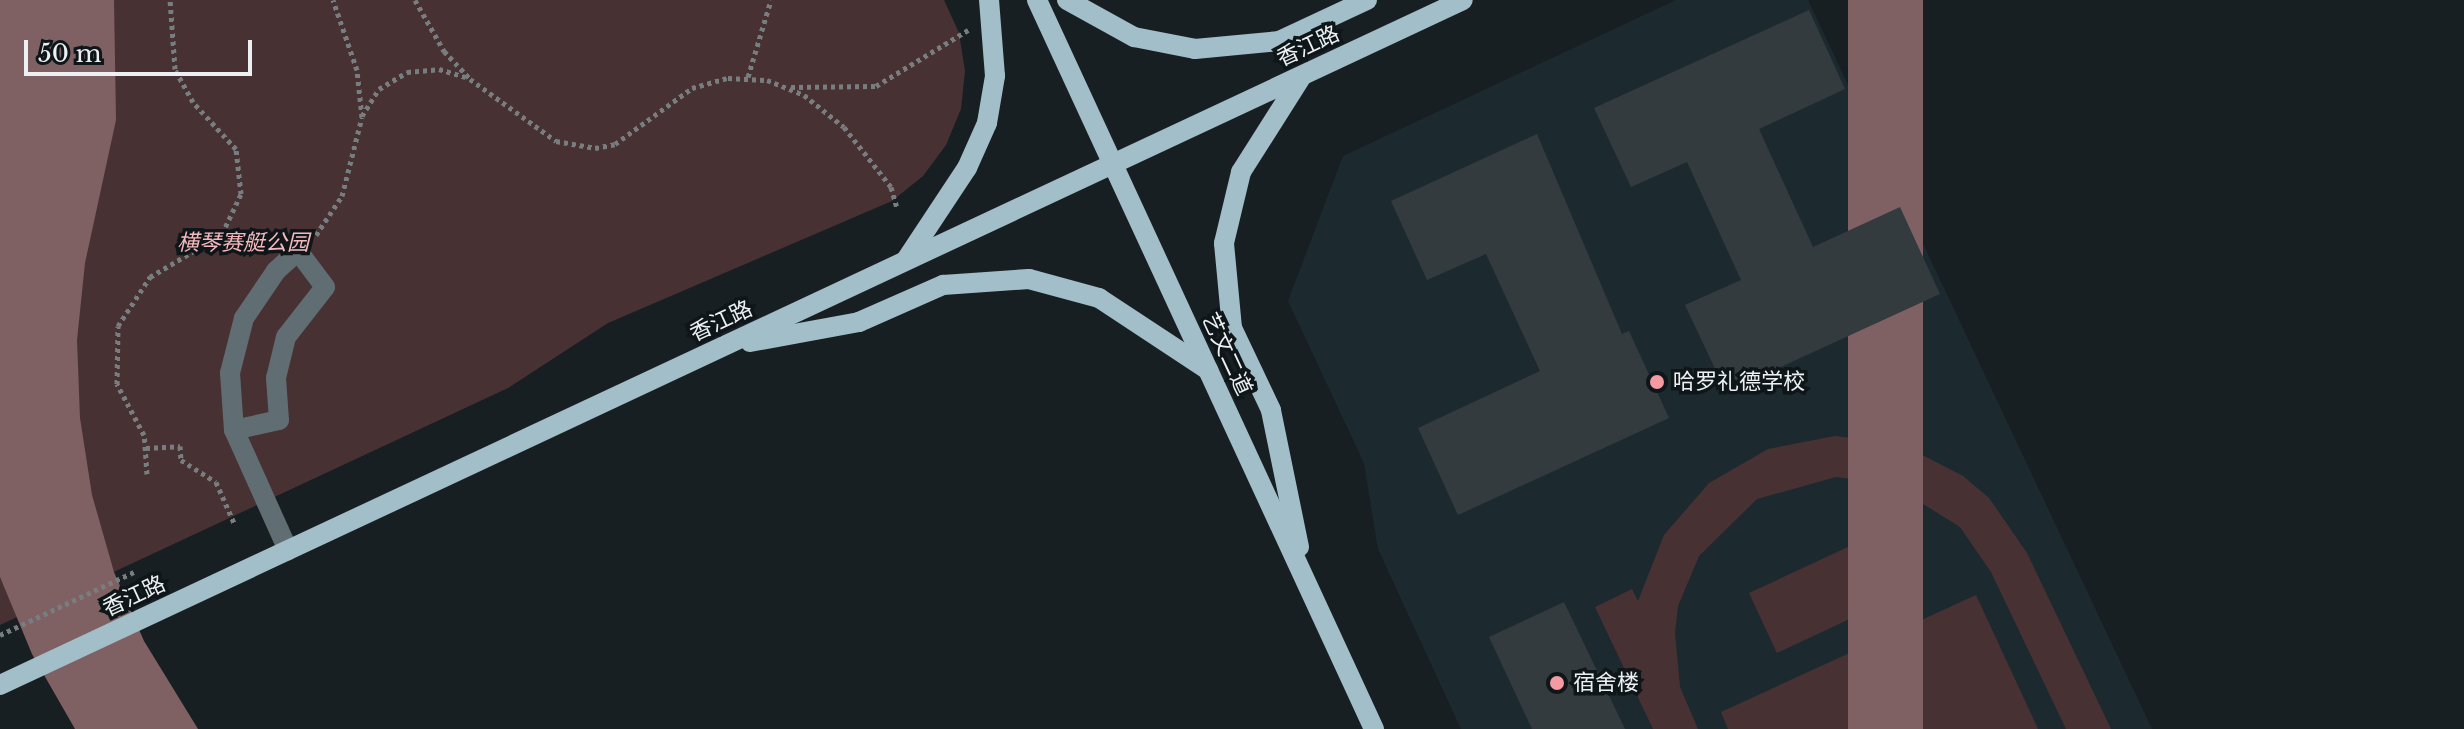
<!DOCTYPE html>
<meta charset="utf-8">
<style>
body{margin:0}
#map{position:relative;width:2464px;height:729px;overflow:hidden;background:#181f22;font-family:"Libre Baskerville","Noto Sans SC",serif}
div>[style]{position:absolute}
.built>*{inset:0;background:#1c2a2f}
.green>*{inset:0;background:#483133;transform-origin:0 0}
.water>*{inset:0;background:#806163;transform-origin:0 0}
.building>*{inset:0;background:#333b3e}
.path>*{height:5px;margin-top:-2.5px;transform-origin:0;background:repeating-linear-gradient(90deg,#787e80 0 4px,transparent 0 8px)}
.minor>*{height:20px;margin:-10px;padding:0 10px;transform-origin:10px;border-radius:10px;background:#606d72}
.major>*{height:20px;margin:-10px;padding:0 10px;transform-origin:10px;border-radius:10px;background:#a2bec9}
.dots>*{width:22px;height:22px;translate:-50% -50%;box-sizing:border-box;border:4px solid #0f1619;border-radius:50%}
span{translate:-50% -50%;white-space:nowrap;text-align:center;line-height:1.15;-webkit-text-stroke:7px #0f1619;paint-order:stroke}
.street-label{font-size:22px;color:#ecf0f2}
.park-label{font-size:22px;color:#f5b8bd;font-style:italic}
.poi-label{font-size:22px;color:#ecf0f2}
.left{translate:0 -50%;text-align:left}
.scale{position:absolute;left:24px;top:40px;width:228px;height:36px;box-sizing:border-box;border:4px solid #ecf0f2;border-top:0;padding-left:10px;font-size:24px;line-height:28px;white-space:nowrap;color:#ecf0f2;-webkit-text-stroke:6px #0f1619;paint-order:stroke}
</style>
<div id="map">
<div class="built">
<i style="clip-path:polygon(1676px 0,1808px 0,2152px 729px,1461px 729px,1378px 549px,1364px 463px,1288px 301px,1343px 156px)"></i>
</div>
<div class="green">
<i style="clip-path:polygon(0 0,944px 0,959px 33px,965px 71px,961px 109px,946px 145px,923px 176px,892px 201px,608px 323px,508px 388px,0 625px)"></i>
<i style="clip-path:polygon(1835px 436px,1903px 445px,1963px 476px,1989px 498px,2027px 553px,2111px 729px,2066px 729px,1991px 572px,1960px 527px,1891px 484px,1836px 477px,1757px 499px,1699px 556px,1678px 606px,1675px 633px,1680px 687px,1698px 729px,1653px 729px,1595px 607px,1632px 589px,1638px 601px,1664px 535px,1709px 483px,1768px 449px)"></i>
<i style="left:1865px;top:539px;width:66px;height:128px;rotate:65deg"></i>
<i style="clip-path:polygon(1976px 595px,2038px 729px,1728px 729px,1721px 712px)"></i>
</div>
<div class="water">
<i style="clip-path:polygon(0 0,114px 0,116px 120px,85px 263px,77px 340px,80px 418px,92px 495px,114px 572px,144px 641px,198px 729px,75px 729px,32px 654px,0 577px)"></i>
<i style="left:1848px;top:0;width:75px;height:806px"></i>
</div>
<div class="building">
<i style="clip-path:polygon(1809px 10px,1845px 89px,1759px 129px,1813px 247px,1900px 207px,1940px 294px,1726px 392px,1685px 305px,1741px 280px,1687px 162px,1631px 187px,1594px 108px)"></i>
<i style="clip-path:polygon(1537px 134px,1622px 334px,1629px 331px,1669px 418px,1458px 515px,1418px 428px,1540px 371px,1486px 254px,1427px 280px,1391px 201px)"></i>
<i style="clip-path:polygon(1564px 602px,1625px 729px,1532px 729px,1489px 637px)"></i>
</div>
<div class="path">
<i style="left:415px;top:0;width:59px;rotate:60.4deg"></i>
<i style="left:444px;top:51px;width:38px;rotate:47deg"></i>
<i style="left:470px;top:79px;width:106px;rotate:35.8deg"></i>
<i style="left:556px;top:141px;width:40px;rotate:10deg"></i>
<i style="left:595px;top:148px;width:20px;rotate:-11deg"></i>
<i style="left:615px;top:144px;width:95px;rotate:-36deg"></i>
<i style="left:692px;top:88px;width:37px;rotate:-16deg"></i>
<i style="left:728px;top:78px;width:39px;rotate:3deg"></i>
<i style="left:767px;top:80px;width:40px;rotate:22deg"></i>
<i style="left:804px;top:95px;width:51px;rotate:38.7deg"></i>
<i style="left:844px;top:127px;width:76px;rotate:51.9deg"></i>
<i style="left:891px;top:187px;width:22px;rotate:74deg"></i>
<i style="left:748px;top:77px;width:80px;rotate:-73.4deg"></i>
<i style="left:791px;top:87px;width:85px;rotate:-0.7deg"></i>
<i style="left:876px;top:86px;width:108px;rotate:-31.3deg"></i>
<i style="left:362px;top:116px;width:32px;rotate:-58deg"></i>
<i style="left:379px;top:89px;width:33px;rotate:-31deg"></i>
<i style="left:407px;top:72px;width:32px;rotate:-5deg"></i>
<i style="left:439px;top:69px;width:28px;rotate:17deg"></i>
<i style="left:316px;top:235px;width:47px;rotate:-56.3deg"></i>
<i style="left:342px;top:196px;width:81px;rotate:-75.8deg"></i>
<i style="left:362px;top:117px;width:47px;rotate:-96.1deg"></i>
<i style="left:357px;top:70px;width:74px;rotate:-108.9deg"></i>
<i style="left:146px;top:448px;width:34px;rotate:-3deg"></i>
<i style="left:180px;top:446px;width:14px;rotate:86deg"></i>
<i style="left:181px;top:460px;width:41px;rotate:32.2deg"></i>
<i style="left:216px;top:482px;width:47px;rotate:66.2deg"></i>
<i style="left:147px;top:474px;width:39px;rotate:-94deg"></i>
<i style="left:144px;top:435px;width:58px;rotate:-117.9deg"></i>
<i style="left:117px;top:384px;width:58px;rotate:-89deg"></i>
<i style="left:118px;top:326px;width:59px;rotate:-56.9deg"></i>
<i style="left:150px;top:277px;width:84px;rotate:-30.8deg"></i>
<i style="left:222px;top:234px;width:44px;rotate:-64.6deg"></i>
<i style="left:241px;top:194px;width:45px;rotate:-96.3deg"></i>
<i style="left:236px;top:149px;width:64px;rotate:-132.5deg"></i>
<i style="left:193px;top:102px;width:38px;rotate:-119deg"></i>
<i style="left:175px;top:69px;width:69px;rotate:-94.1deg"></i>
<i style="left:0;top:635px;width:148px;rotate:-25.2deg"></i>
</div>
<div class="minor">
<i style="left:234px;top:430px;width:46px;rotate:-12.5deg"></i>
<i style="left:279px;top:420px;width:42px;rotate:-94.1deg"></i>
<i style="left:276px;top:378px;width:42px;rotate:-76.3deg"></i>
<i style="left:286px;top:337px;width:63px;rotate:-52deg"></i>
<i style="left:325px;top:287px;width:45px;rotate:-126.9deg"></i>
<i style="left:298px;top:251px;width:30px;rotate:138deg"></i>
<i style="left:276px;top:271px;width:57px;rotate:124.2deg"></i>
<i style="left:244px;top:318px;width:57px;rotate:104.3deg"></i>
<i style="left:230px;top:373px;width:57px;rotate:86deg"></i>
<i style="left:234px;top:430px;width:132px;rotate:65.8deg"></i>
</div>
<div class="major">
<i style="left:1037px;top:0;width:803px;rotate:65.19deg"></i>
<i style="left:1067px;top:0;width:77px;rotate:28.9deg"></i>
<i style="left:1134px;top:37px;width:62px;rotate:11.1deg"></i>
<i style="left:1195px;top:49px;width:84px;rotate:-5.4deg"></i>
<i style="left:1279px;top:41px;width:97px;rotate:-25deg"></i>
<i style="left:906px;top:260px;width:110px;rotate:-56.5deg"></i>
<i style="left:967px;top:168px;width:49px;rotate:-66deg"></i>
<i style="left:987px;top:123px;width:48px;rotate:-80.3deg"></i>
<i style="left:995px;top:76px;width:76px;rotate:-94.5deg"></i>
<i style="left:750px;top:342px;width:111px;rotate:-10.4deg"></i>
<i style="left:859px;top:322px;width:92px;rotate:-23.8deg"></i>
<i style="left:943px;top:285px;width:86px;rotate:-4deg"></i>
<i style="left:1029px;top:279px;width:73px;rotate:15.2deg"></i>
<i style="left:1099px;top:298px;width:131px;rotate:33.4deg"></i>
<i style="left:1299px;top:547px;width:140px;rotate:-101.6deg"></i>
<i style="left:1271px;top:410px;width:91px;rotate:-115.4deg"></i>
<i style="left:1232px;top:328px;width:85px;rotate:-95.4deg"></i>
<i style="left:1224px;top:243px;width:73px;rotate:-76.5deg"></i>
<i style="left:1241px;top:172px;width:114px;rotate:-57.6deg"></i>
<i style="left:0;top:685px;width:1615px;rotate:-25.09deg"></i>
</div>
<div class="dots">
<i style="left:1657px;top:382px;background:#f49aa3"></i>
<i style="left:1557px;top:683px;background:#f49aa3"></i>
</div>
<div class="street-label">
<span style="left:1308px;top:46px;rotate:-25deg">香江路</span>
<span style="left:721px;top:321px;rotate:-25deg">香江路</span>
<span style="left:1227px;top:354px;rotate:65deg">艺文二道</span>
<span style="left:134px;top:596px;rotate:-25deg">香江路</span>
</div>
<div class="park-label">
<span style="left:243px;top:243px">横琴赛艇公园</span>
</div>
<div class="poi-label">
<span class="left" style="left:1673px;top:382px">哈罗礼德学校</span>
<span class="left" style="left:1573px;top:683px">宿舍楼</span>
</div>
<div class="scale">50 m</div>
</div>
